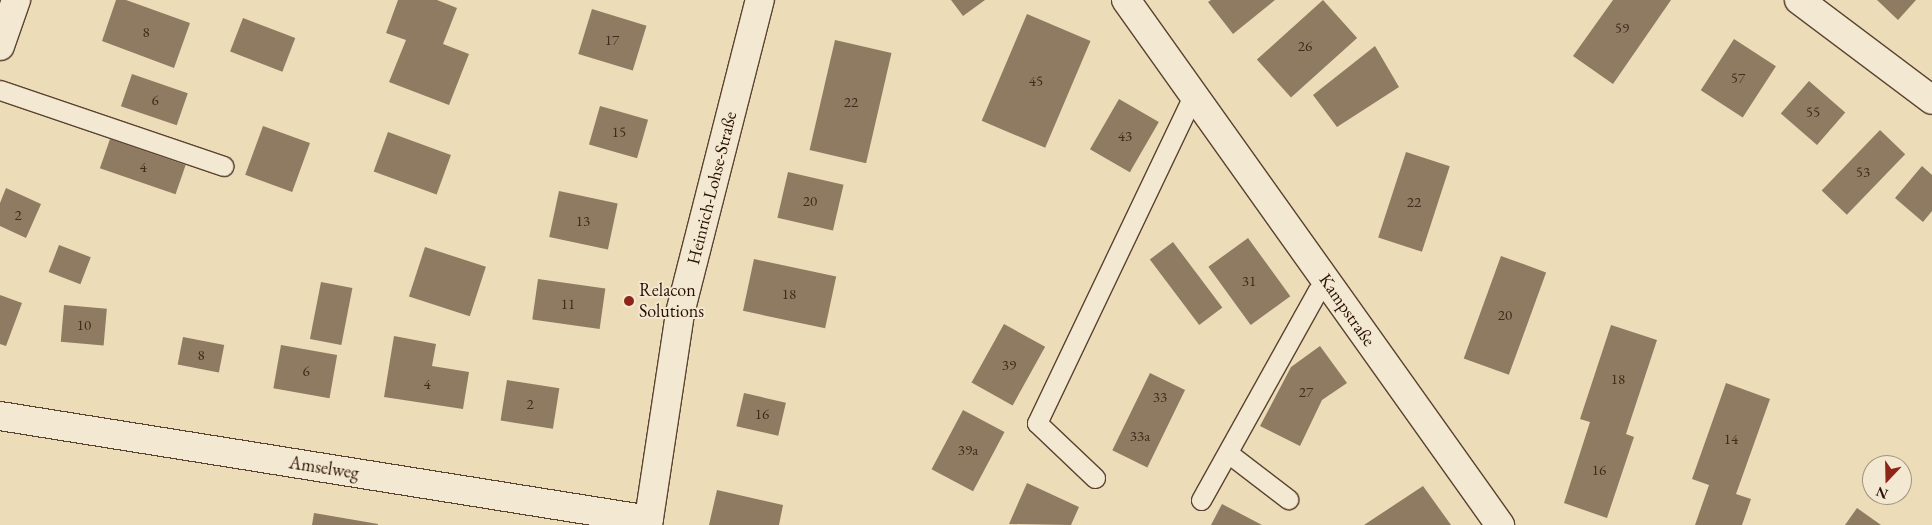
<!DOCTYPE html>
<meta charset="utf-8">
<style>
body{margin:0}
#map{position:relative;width:1932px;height:525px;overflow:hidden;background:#eddcb8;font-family:"EB Garamond",serif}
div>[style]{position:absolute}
.building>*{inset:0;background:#8f7a62;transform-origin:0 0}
.roads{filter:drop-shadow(1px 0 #5a4331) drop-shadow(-1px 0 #5a4331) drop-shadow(0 1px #5a4331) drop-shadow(0 -1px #5a4331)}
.service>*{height:19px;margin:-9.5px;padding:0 9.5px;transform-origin:9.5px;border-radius:9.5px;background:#f3e8d1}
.minor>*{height:28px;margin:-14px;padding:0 14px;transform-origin:14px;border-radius:14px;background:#f3e8d1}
.secondary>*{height:28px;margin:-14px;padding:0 14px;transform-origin:14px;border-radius:14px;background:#f3e8d1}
.dots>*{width:14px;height:14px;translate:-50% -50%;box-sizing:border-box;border:2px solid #f3e8d1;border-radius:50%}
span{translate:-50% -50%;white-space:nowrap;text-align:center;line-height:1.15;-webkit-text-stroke:4px #f3e8d1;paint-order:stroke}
.number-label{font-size:15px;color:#422a1c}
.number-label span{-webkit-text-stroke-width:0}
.street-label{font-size:18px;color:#291004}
.poi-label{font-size:18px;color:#291004}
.left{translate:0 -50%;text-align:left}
.north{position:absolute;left:1862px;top:455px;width:50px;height:50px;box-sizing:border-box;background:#f3e8d1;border:1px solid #a2927f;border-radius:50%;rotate:201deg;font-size:14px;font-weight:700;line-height:20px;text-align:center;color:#291004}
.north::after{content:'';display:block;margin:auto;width:18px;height:22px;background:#8f2418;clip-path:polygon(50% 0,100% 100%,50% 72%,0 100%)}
</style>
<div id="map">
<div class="building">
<i style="clip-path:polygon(116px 0,126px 0,190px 23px,174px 68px,102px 41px)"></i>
<i style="clip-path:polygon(398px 0,437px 0,457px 8px,443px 44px,469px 54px,449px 105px,389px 82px,406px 40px,386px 33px)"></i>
<i style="clip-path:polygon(951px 0,985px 0,963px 16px)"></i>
<i style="clip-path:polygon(1211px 0,1275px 0,1233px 34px,1208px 2px)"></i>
<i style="left:1323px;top:0;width:51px;height:89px;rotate:48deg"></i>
<i style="clip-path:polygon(1613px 0,1671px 0,1613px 84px,1573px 56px)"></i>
<i style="clip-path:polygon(1877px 0,1916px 0,1898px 20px)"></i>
<i style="left:592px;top:9px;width:57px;height:47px;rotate:17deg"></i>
<i style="left:1027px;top:14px;width:69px;height:116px;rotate:23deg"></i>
<i style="left:243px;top:18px;width:56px;height:36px;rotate:21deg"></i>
<i style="left:1734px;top:39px;width:50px;height:61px;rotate:33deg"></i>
<i style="left:835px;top:40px;width:58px;height:113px;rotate:13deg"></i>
<i style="clip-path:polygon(1375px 46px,1399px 87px,1337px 127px,1313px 95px)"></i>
<i style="left:132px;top:74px;width:59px;height:34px;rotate:19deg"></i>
<i style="left:1809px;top:81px;width:48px;height:43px;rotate:41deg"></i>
<i style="left:1119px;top:99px;width:46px;height:58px;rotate:30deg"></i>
<i style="left:600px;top:106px;width:50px;height:40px;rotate:16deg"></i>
<i style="left:263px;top:126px;width:50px;height:52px;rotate:20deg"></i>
<i style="left:1880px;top:130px;width:35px;height:84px;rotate:44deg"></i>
<i style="left:388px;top:132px;width:67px;height:42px;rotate:20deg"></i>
<i style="left:110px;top:139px;width:80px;height:31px;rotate:19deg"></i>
<i style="left:1406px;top:152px;width:46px;height:90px;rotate:18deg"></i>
<i style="clip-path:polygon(1922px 166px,1932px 175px,1932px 211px,1923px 222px,1895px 198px)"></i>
<i style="left:788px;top:172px;width:57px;height:47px;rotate:13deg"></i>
<i style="clip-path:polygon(6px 188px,41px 204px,26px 238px,0 226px,0 203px)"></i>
<i style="left:559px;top:191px;width:60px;height:47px;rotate:12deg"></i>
<i style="left:1248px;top:238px;width:72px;height:49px;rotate:54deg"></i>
<i style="left:1173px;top:242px;width:82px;height:29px;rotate:53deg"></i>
<i style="left:59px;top:245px;width:34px;height:29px;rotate:21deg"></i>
<i style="left:425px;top:247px;width:64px;height:52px;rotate:18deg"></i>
<i style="left:1501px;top:256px;width:48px;height:109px;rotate:20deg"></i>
<i style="left:754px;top:259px;width:84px;height:53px;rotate:12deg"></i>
<i style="left:538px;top:279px;width:68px;height:41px;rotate:8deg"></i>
<i style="left:321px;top:282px;width:32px;height:58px;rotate:11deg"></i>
<i style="clip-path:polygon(0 295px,22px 303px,6px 346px,0 344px)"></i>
<i style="left:64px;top:305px;width:43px;height:37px;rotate:5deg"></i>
<i style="left:1004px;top:324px;width:47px;height:67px;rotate:29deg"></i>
<i style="clip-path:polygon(1611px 325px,1657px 340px,1626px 434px,1634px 437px,1607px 518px,1564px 503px,1590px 422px,1580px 419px)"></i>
<i style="clip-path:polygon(394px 336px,436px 344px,432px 366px,469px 372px,463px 409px,384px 397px)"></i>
<i style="left:183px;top:337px;width:42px;height:28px;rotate:11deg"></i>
<i style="left:281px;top:345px;width:57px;height:44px;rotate:10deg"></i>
<i style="clip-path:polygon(1320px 346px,1347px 383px,1322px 400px,1300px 446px,1260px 426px,1291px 367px)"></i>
<i style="left:1150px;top:373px;width:39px;height:86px;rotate:26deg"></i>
<i style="left:507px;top:380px;width:53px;height:41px;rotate:9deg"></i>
<i style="clip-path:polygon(1726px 383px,1770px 399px,1736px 494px,1751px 499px,1742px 525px,1695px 525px,1709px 485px,1692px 479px)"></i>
<i style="left:744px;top:393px;width:43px;height:34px;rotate:13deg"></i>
<i style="left:963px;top:410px;width:47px;height:67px;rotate:28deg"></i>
<i style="clip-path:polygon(1027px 483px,1079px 507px,1071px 525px,1009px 524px)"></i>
<i style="clip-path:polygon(1423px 486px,1451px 525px,1364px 525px)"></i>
<i style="clip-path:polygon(717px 490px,783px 505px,779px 525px,709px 525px)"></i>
<i style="clip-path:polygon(1222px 504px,1262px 525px,1211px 525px)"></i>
<i style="clip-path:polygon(1857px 508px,1881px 525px,1845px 525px)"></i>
<i style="clip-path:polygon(314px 513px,378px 524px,378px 525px,312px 525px)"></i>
</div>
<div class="roads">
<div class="service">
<i style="left:0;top:90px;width:236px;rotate:18.8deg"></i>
<i style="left:1228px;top:453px;width:76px;rotate:37.5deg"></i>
<i style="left:1095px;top:478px;width:80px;rotate:-136.5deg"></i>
<i style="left:1037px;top:423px;width:365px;rotate:-64.5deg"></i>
<i style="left:1201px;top:500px;width:240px;rotate:-60.9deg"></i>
</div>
<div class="minor">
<i style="left:1126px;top:0;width:645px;rotate:54.53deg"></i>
<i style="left:0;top:46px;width:49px;rotate:-70.8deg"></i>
<i style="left:0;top:416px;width:657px;rotate:9.1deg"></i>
<i style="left:648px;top:525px;width:214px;rotate:-81.4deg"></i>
<i style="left:680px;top:313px;width:323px;rotate:-75.7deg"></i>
</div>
<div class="secondary">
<i style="left:1799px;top:0;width:166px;rotate:36.9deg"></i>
</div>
</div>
<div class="dots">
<i style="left:629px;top:301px;background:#8f2418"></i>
</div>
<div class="number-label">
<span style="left:1622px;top:28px">59</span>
<span style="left:146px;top:32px">8</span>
<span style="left:612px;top:40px">17</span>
<span style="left:1305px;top:46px">26</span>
<span style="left:1738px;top:78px">57</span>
<span style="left:1036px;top:81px">45</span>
<span style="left:155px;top:100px">6</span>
<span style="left:851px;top:102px">22</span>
<span style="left:1813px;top:112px">55</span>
<span style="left:619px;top:132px">15</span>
<span style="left:1125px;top:136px">43</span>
<span style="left:143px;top:167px">4</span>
<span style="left:1863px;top:172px">53</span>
<span style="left:810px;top:201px">20</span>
<span style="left:1414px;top:202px">22</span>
<span style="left:18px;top:215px">2</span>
<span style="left:583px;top:221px">13</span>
<span style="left:1249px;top:281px">31</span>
<span style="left:789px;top:294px">18</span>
<span style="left:568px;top:304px">11</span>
<span style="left:1505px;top:315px">20</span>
<span style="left:84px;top:325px">10</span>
<span style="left:201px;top:355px">8</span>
<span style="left:1009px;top:365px">39</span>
<span style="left:306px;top:371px">6</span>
<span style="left:1618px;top:379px">18</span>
<span style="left:427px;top:384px">4</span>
<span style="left:1306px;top:392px">27</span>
<span style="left:1160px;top:397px">33</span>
<span style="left:530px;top:404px">2</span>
<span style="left:762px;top:414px">16</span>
<span style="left:1140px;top:436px">33a</span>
<span style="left:1731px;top:439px">14</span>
<span style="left:968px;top:450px">39a</span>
<span style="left:1599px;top:470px">16</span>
</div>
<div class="street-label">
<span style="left:712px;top:188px;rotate:-76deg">Heinrich-Lohse-Straße</span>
<span style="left:1347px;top:310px;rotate:55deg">Kampstraße</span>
<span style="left:324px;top:468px;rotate:9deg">Amselweg</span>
</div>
<div class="poi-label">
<span class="left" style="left:639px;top:301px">Relacon<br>Solutions</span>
</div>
<div class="north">N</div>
</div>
